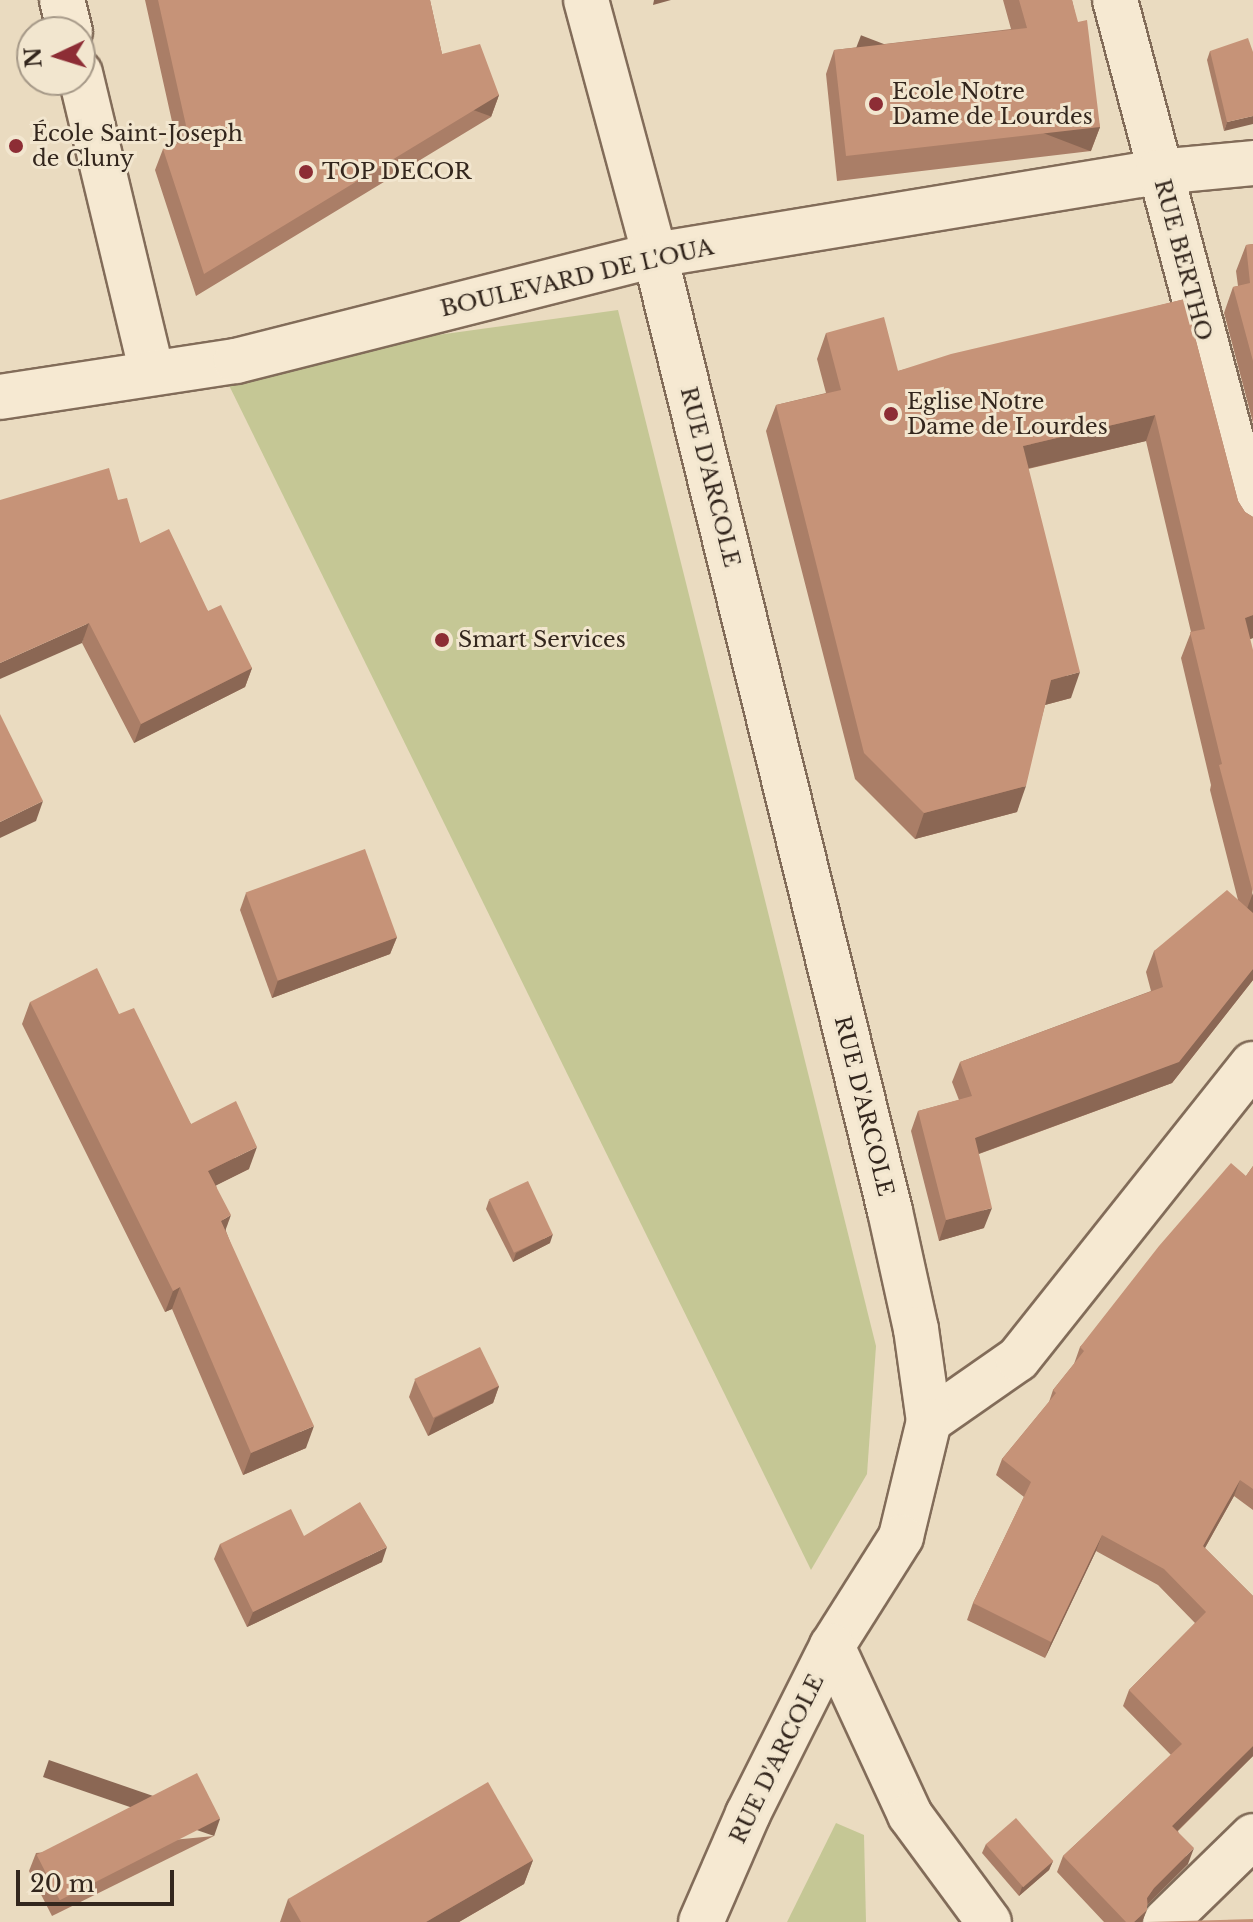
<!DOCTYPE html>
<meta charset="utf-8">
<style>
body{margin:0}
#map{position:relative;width:1253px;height:1922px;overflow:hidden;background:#eadbc0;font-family:"Libre Baskerville",serif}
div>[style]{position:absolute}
.green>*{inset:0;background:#c5c795}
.roads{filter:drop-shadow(2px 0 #826c59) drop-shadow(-2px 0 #826c59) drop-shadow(0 2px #826c59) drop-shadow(0 -2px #826c59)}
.minor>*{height:44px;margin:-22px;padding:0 22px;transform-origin:22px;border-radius:22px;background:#f6e9d2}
.tertiary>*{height:44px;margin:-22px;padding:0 22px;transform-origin:22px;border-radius:22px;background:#f6e9d2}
.secondary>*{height:44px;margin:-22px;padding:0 22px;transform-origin:22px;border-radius:22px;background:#f6e9d2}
.wall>*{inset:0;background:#aa7e67}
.shaded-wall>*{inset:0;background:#8b6754;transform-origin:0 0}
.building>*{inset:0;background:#c69378;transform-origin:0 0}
.dots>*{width:22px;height:22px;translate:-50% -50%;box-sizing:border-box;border:4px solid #f2e6cf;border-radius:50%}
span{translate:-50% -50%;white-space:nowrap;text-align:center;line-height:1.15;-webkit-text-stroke:6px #f2e6cf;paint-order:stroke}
.poi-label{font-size:22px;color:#33261d}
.left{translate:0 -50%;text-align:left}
.street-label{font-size:22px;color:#33261d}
.north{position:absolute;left:16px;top:16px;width:80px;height:80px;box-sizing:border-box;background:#f2e6cf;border:2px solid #a69988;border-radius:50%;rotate:266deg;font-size:22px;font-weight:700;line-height:32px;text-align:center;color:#33261d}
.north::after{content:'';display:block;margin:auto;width:28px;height:36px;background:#8d2d35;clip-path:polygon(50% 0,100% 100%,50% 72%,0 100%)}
.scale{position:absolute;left:16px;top:1870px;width:158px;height:36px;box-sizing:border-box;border:4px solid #33261d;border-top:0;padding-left:10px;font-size:24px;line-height:28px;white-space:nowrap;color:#33261d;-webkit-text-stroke:6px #f2e6cf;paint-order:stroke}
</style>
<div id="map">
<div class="green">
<i style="clip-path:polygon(618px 310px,876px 1346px,867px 1474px,811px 1570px,219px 365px)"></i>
<i style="clip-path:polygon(836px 1823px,864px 1835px,866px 1922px,787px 1922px)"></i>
</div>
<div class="roads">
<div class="minor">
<i style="left:62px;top:0;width:33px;rotate:76deg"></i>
<i style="left:1115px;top:0;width:538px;rotate:75.14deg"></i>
<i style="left:80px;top:73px;width:308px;rotate:76.5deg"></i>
<i style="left:929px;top:1421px;width:108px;rotate:-34.9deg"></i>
<i style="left:1018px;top:1359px;width:377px;rotate:-51.5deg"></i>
<i style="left:832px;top:1646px;width:186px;rotate:65.2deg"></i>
<i style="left:910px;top:1815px;width:133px;rotate:53.6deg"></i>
<i style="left:1165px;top:1922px;width:123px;rotate:-44.3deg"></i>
</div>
<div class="tertiary">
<i style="left:586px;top:0;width:264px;rotate:74.9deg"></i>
<i style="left:655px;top:255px;width:984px;rotate:76.19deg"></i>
<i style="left:890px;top:1211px;width:121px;rotate:77.6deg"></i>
<i style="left:916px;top:1329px;width:93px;rotate:82deg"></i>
<i style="left:929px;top:1421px;width:119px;rotate:103.6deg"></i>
<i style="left:901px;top:1537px;width:129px;rotate:122.3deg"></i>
<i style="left:832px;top:1646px;width:188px;rotate:116.6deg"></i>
<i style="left:748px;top:1814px;width:118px;rotate:113.5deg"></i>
</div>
<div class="secondary">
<i style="left:0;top:397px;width:239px;rotate:-8.7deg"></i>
<i style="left:236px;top:361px;width:432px;rotate:-14.2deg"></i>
<i style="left:655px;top:255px;width:510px;rotate:-9.37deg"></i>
<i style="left:1158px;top:172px;width:95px;rotate:-5.4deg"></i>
</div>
</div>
<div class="wall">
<i style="clip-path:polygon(145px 0,430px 0,442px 54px,499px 95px,491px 117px,196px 296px,155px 170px,163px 149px,177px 144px)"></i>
<i style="clip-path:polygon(1003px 0,1072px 0,1100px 127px,1091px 151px,837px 181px,826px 74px,834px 50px,1011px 29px)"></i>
<i style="clip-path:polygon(1210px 51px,1253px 52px,1224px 131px,1207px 60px)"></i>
<i style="clip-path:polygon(1253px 244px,1253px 423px,1224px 313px,1233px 287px,1238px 286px,1236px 271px,1246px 245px)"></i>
<i style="clip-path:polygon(1185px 299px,1238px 501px,1245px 512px,1253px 517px,1253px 638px,1250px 639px,1253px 980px,1172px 1083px,979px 1154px,984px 1228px,939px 1241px,911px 1131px,918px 1111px,959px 1100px,952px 1082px,960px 1062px,1151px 991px,1146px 972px,1154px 951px,1238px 900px,1210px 790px,1211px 785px,1181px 658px,1191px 632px,1146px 441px,1028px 469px,1071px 698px,1045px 705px,1017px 812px,915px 839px,855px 779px,766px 431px,776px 405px,826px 393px,817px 359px,826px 333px,898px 371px)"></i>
<i style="clip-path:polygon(118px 500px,140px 543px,208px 611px,252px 668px,245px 687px,134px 743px,82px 643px)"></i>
<i style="clip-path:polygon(246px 893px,397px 937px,390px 954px,272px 998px,240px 910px)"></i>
<i style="clip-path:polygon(30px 1002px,119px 1014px,191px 1124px,249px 1169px,216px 1185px,226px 1231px,306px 1448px,243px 1475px,172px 1309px,165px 1312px,22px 1024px)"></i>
<i style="clip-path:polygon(1253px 1166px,1253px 1510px,1234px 1496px,1205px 1548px,1253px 1596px,1253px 1756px,1178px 1831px,1188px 1864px,1148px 1904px,1142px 1922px,1104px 1922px,1057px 1872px,1063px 1856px,1171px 1755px,1123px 1706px,1129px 1690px,1195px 1623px,1158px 1585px,1096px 1551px,1045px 1658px,967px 1620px,973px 1603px,1024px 1497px,996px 1475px,1002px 1459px,1049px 1402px,1053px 1390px,1074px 1364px,1080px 1347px,1246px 1176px)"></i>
<i style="clip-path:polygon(489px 1200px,550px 1243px,513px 1262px,486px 1209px)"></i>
<i style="clip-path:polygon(415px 1380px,499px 1386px,493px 1403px,428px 1436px,409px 1397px)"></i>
<i style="clip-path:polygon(304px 1536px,382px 1562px,247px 1627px,214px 1559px,220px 1544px)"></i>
<i style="clip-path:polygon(214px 1836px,52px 1916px,29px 1871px,36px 1853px)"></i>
<i style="clip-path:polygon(986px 1844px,1053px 1861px,1049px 1870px,1019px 1896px,982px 1853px)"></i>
<i style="clip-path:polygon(533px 1860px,524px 1884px,459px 1922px,280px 1922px,288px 1899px)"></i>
</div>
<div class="shaded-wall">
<i style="clip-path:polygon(654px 0,671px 0,653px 5px)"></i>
<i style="left:499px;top:95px;width:23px;height:345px;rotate:110deg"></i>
<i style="clip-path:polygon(1253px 116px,1253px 124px,1224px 131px,1227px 122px)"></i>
<i style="left:1100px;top:127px;width:26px;height:256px;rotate:111deg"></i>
<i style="clip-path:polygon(1155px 415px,1146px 441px,1013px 472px,1023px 446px)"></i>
<i style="clip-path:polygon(1253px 615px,1253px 638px,1236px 644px,1245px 618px)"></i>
<i style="clip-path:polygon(89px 623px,82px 643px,0 679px,0 663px)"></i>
<i style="clip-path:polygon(252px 668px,245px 687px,134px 743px,141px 724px)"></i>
<i style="clip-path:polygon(1080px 672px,1071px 698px,1041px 706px,1051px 680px)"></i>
<i style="clip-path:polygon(1026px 786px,1017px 812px,915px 839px,924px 813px)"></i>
<i style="clip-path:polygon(43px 801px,36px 821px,0 838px,0 822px)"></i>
<i style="clip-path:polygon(1253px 893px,1253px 916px,1243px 919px)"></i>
<i style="clip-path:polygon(397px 937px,390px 954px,272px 998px,278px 980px)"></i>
<i style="clip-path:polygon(1253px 969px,1253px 980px,1172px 1083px,967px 1158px,975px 1138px)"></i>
<i style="clip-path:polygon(257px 1147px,249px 1169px,201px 1193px,208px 1171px)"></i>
<i style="clip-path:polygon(992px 1208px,984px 1228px,939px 1241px,946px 1220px)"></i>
<i style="clip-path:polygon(231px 1215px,223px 1237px,221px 1221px)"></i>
<i style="clip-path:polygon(553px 1234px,550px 1243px,513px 1262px,516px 1253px)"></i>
<i style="clip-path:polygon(180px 1287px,172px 1309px,165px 1312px,173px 1291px)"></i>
<i style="clip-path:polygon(499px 1386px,493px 1403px,428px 1436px,435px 1418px)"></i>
<i style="clip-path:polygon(314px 1426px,306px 1448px,243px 1475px,251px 1453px)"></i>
<i style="clip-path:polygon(1240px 1480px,1234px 1496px,1197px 1562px,1203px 1546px)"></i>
<i style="clip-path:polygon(1102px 1535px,1096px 1551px,1045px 1658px,1051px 1642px)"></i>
<i style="clip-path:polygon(387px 1547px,382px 1562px,247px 1627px,253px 1612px)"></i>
<i style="clip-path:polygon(1253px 1746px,1253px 1756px,1166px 1842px,1172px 1826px)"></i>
<i style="left:220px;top:1819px;width:18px;height:181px;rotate:109deg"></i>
<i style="clip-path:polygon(1194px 1848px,1188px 1864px,1148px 1904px,1147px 1898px,1154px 1888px)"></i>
<i style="clip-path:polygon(533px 1860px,524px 1884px,459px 1922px,426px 1922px)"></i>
<i style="clip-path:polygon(1053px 1861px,1049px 1870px,1019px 1896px,1022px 1887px)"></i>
<i style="clip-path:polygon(1147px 1910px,1142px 1922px,1134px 1922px)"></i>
</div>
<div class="building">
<i style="clip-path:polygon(158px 0,430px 0,442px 54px,480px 44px,499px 95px,204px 274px,163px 149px,189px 139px)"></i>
<i style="clip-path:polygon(1019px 0,1072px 0,1078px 22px,1087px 20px,1100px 127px,846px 156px,834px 50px,1027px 28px)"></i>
<i style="clip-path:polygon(1248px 38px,1253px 52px,1253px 116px,1227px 122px,1210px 51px)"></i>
<i style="clip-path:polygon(1253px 244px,1253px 361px,1233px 287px,1250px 283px,1246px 245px)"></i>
<i style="clip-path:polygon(1185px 299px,1238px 501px,1245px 512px,1253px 517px,1253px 615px,1245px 618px,1253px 650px,1253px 893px,1219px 765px,1222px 764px,1190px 632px,1205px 629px,1155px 415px,1023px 446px,1080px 672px,1051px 680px,1026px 786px,924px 813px,864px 753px,776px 405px,841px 390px,826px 333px,884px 317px,898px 371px,951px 354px)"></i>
<i style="clip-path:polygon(109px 468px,118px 500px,127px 498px,140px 543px,169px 529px,208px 611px,221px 605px,252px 668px,141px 724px,89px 623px,0 663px,0 500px)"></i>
<i style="clip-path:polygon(0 714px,43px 801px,0 822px)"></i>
<i style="left:365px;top:849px;width:94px;height:127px;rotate:70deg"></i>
<i style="clip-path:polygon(1227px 890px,1253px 913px,1253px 969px,1179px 1062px,975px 1138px,992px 1208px,946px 1220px,918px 1111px,972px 1096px,960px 1062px,1163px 987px,1154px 951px)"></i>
<i style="clip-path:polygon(97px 968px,119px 1014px,134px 1008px,191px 1124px,236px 1101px,257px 1147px,208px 1171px,231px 1215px,221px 1221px,314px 1426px,251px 1453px,180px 1287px,173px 1291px,30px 1002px)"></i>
<i style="clip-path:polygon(1231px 1163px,1246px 1176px,1253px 1166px,1253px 1489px,1240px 1480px,1203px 1546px,1253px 1596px,1253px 1746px,1172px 1826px,1194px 1848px,1154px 1888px,1147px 1898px,1147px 1910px,1134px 1922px,1126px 1922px,1063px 1856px,1182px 1744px,1129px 1690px,1206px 1612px,1164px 1569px,1102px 1535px,1051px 1642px,973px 1603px,1031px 1482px,1002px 1459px,1056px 1393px,1053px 1390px,1084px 1351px,1080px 1347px,1159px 1246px)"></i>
<i style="left:528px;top:1181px;width:59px;height:43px;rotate:65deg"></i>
<i style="left:480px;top:1347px;width:43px;height:73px;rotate:64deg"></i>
<i style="clip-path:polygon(360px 1502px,387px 1547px,253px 1612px,220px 1544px,291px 1509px,304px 1536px)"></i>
<i style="left:197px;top:1773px;width:51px;height:180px;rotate:63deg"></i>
<i style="clip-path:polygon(488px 1782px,533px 1860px,426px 1922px,301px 1922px,288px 1899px)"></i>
<i style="left:1016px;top:1818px;width:57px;height:40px;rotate:49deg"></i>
<i style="clip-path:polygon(1253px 1919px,1253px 1922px,1146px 1922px)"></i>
</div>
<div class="dots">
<i style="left:876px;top:104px;background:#8d2d35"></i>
<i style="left:16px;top:146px;background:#8d2d35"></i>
<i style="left:306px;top:172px;background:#8d2d35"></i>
<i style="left:891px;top:414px;background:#8d2d35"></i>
<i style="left:442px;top:640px;background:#8d2d35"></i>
</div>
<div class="poi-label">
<span class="left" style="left:892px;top:104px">Ecole Notre<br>Dame de Lourdes</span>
<span class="left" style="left:32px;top:146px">École Saint-Joseph<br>de Cluny</span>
<span class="left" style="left:322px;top:172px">TOP DECOR</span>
<span class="left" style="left:907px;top:414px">Eglise Notre<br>Dame de Lourdes</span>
<span class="left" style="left:458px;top:640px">Smart Services</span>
</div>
<div class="street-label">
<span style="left:1183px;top:260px;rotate:75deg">RUE BERTHO</span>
<span style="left:577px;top:278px;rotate:-13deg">BOULEVARD DE L'OUA</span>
<span style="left:710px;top:477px;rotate:76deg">RUE D'ARCOLE</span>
<span style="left:864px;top:1106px;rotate:76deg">RUE D'ARCOLE</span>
<span style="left:777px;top:1759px;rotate:-64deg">RUE D'ARCOLE</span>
</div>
<div class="north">N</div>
<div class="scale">20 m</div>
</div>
